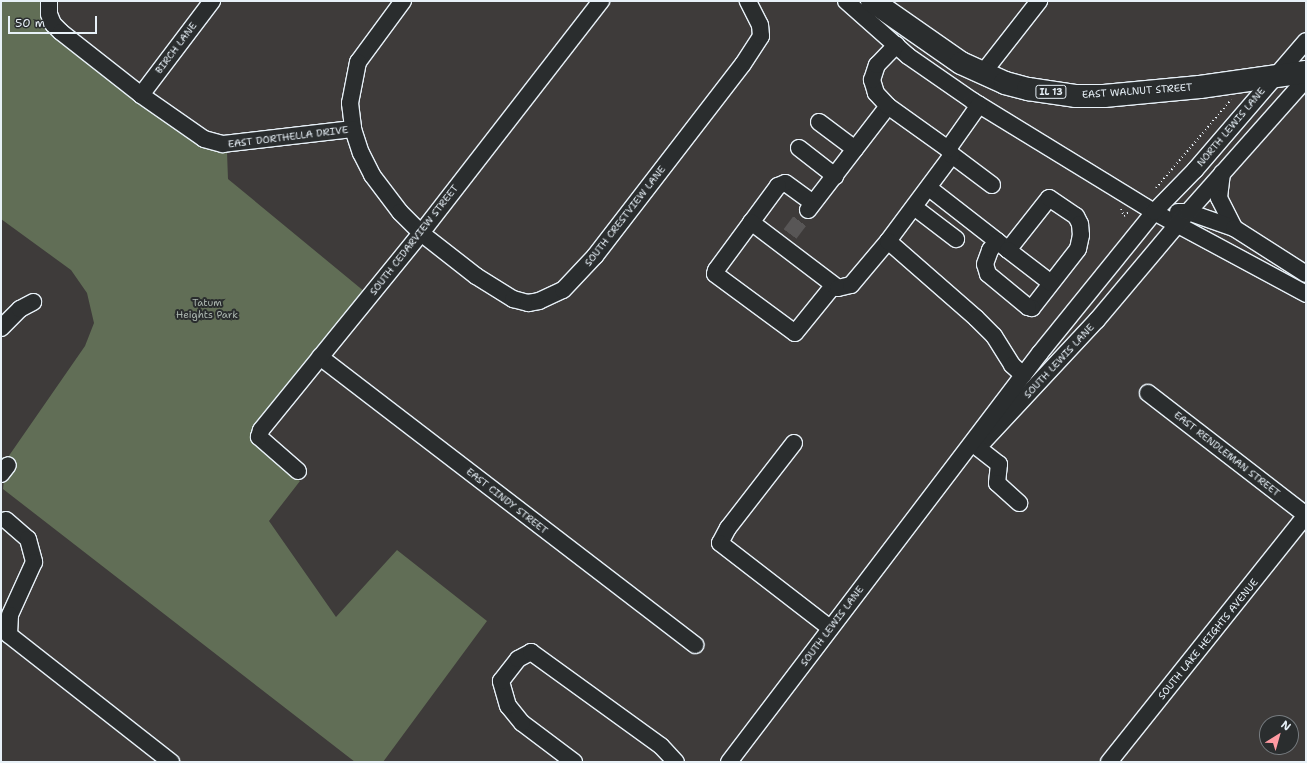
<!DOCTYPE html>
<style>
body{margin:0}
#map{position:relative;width:1307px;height:763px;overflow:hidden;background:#3e3b3a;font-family:"Shantell Sans",sans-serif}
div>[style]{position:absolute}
.green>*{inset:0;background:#616e56}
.minor-tunnel>*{height:16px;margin-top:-8px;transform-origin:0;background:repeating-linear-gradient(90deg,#585656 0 16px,transparent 0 24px)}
.path>*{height:2px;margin-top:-1px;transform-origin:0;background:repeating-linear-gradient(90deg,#e8f1f8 0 1px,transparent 0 4px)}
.roads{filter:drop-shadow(1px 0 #e8f1f8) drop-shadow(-1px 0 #e8f1f8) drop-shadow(0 1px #e8f1f8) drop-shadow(0 -1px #e8f1f8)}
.minor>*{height:16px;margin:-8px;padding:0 8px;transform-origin:8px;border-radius:8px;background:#2a2d2e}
.highway>*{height:22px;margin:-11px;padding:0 11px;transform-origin:11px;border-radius:11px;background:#2a2d2e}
span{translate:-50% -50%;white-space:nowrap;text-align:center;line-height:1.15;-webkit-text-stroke:4px #2a2d2e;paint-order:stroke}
.shield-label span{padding:1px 3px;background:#2a2d2e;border:1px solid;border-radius:3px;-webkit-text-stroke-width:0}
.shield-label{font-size:9px;color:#e8f1f8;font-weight:700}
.street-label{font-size:10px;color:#e8f1f8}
.park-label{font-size:10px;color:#abb6af}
.frame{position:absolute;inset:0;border:2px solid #e8f1f8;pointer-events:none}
.north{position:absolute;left:1259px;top:715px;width:40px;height:40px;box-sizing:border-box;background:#2a2d2e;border:1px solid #767b7f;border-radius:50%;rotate:37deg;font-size:11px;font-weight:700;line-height:16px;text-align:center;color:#e8f1f8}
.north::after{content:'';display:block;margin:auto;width:14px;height:18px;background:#ff9aa2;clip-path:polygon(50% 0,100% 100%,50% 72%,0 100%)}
.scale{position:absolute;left:8px;top:16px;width:89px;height:18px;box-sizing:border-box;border:2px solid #e8f1f8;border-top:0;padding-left:5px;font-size:12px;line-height:14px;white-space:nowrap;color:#e8f1f8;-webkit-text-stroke:3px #2a2d2e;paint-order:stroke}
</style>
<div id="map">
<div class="green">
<i style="clip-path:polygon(1px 1px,43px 1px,42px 12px,204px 146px,227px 152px,228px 179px,365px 292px,255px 427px,250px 440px,300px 481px,269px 521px,336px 617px,397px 550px,487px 621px,383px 762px,355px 762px,3px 489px,6px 460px,85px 346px,94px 323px,87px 293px,71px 270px,1px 219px)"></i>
</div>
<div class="minor-tunnel">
<i style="left:790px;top:234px;width:30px;rotate:-53deg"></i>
</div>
<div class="path">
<i style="left:1156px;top:188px;width:116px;rotate:-49.6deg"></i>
<i style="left:1121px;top:209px;width:8px;rotate:67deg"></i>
<i style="left:1124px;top:216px;width:6px;rotate:-39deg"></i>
</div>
<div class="roads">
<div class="minor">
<i style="left:49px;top:1px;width:13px;rotate:90deg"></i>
<i style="left:49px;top:14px;width:11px;rotate:68deg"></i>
<i style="left:53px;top:24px;width:11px;rotate:45deg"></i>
<i style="left:61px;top:32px;width:102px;rotate:38.2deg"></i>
<i style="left:141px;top:95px;width:77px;rotate:34.9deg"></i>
<i style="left:204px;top:139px;width:20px;rotate:15deg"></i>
<i style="left:223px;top:144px;width:131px;rotate:-6.6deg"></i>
<i style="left:403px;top:1px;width:76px;rotate:126.4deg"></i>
<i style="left:358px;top:62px;width:42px;rotate:101deg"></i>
<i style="left:350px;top:103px;width:26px;rotate:83deg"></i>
<i style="left:353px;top:129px;width:25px;rotate:72deg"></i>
<i style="left:361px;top:153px;width:25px;rotate:63deg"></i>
<i style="left:372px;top:175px;width:46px;rotate:52.9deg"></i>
<i style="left:400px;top:212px;width:30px;rotate:45deg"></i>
<i style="left:421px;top:233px;width:70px;rotate:38deg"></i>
<i style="left:476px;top:276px;width:44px;rotate:31.9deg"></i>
<i style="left:513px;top:299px;width:16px;rotate:15deg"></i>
<i style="left:528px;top:303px;width:11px;rotate:-10deg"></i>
<i style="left:539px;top:301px;width:26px;rotate:-25deg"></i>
<i style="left:563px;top:290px;width:47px;rotate:-46.7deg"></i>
<i style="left:595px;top:256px;width:242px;rotate:-52.4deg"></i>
<i style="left:743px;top:64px;width:33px;rotate:-57deg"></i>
<i style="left:761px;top:36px;width:11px;rotate:-95deg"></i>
<i style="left:760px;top:25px;width:27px;rotate:-117deg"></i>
<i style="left:846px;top:1px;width:83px;rotate:41.6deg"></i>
<i style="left:908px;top:56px;width:79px;rotate:34.7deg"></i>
<i style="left:973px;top:101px;width:212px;rotate:31.5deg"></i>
<i style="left:1154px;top:212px;width:173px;rotate:28.3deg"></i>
<i style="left:982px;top:74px;width:93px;rotate:-52deg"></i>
<i style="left:141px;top:95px;width:118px;rotate:-52.9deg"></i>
<i style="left:819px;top:122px;width:45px;rotate:36.9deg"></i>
<i style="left:799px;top:148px;width:46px;rotate:37.9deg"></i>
<i style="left:948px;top:149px;width:54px;rotate:-54.8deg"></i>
<i style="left:952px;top:155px;width:50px;rotate:36.9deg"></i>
<i style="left:1222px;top:173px;width:25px;rotate:97deg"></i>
<i style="left:1219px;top:198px;width:34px;rotate:63deg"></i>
<i style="left:929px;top:188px;width:86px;rotate:37.9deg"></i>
<i style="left:997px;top:241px;width:14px;rotate:39deg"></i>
<i style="left:1008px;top:250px;width:66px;rotate:-51.7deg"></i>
<i style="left:1049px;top:198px;width:32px;rotate:34deg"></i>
<i style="left:1076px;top:216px;width:9px;rotate:63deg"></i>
<i style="left:1080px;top:224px;width:11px;rotate:85deg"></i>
<i style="left:1081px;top:235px;width:14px;rotate:102deg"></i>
<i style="left:1078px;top:249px;width:75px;rotate:127.9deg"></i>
<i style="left:1032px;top:308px;width:4px;rotate:-166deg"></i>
<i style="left:1028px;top:307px;width:52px;rotate:-140.5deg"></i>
<i style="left:988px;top:274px;width:10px;rotate:-107deg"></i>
<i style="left:985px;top:264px;width:15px;rotate:-70deg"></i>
<i style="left:990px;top:250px;width:11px;rotate:-52deg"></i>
<i style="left:813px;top:203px;width:34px;rotate:-144deg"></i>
<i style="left:785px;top:183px;width:8px;rotate:157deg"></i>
<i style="left:778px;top:186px;width:104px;rotate:126.4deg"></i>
<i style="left:716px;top:270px;width:4px;rotate:104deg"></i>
<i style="left:715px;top:274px;width:99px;rotate:36.4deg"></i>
<i style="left:795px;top:333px;width:60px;rotate:-51deg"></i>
<i style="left:914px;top:207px;width:53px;rotate:37.3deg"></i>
<i style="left:808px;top:210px;width:131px;rotate:-52.4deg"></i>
<i style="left:1178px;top:212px;width:10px"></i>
<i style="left:1188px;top:212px;width:49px;rotate:19.2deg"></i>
<i style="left:1234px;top:228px;width:85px;rotate:32.6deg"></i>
<i style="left:751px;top:222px;width:109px;rotate:37.2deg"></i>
<i style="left:838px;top:288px;width:13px;rotate:-13deg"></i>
<i style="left:851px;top:285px;width:57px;rotate:-49.9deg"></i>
<i style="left:888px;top:241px;width:107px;rotate:-53.3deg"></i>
<i style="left:952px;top:155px;width:7px;rotate:-124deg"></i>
<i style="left:948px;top:149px;width:74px;rotate:-144.4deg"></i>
<i style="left:888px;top:106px;width:18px;rotate:-133deg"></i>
<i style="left:876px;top:93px;width:14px;rotate:-107deg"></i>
<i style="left:872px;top:80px;width:16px;rotate:-72deg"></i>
<i style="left:877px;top:65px;width:28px;rotate:-46deg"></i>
<i style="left:888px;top:241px;width:117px;rotate:41.2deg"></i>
<i style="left:976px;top:318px;width:25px;rotate:45deg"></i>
<i style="left:994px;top:336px;width:34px;rotate:58deg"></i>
<i style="left:1012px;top:365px;width:15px;rotate:42deg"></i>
<i style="left:1008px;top:250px;width:54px;rotate:37.5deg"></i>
<i style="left:1px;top:328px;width:27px;rotate:-45deg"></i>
<i style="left:20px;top:309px;width:15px;rotate:-28deg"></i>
<i style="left:320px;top:357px;width:473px;rotate:37.5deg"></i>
<i style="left:1148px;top:393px;width:200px;rotate:37.7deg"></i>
<i style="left:984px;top:441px;width:166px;rotate:-47deg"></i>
<i style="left:1097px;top:320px;width:141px;rotate:-49.9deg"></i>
<i style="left:1188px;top:212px;width:178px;rotate:-48.4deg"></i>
<i style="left:794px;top:443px;width:108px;rotate:127.8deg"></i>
<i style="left:728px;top:528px;width:17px;rotate:118deg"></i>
<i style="left:720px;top:543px;width:139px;rotate:37.7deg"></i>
<i style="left:977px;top:447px;width:28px;rotate:38deg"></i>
<i style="left:999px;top:464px;width:19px;rotate:96deg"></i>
<i style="left:997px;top:483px;width:30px;rotate:42deg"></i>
<i style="left:298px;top:471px;width:52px;rotate:-138.9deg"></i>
<i style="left:259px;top:437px;width:7px;rotate:-74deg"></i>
<i style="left:261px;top:430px;width:254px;rotate:-50.9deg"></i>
<i style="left:421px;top:233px;width:294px;rotate:-52.2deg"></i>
<i style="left:1px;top:474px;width:11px;rotate:-52deg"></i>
<i style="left:6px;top:520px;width:29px;rotate:41deg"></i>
<i style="left:28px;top:539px;width:24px;rotate:75deg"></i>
<i style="left:34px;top:562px;width:58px;rotate:114.4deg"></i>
<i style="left:10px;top:615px;width:20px;rotate:93deg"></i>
<i style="left:9px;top:635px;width:206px;rotate:38.1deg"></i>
<i style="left:574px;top:762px;width:65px;rotate:-143.1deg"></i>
<i style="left:522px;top:723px;width:22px;rotate:-129deg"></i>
<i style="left:508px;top:706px;width:26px;rotate:-106deg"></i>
<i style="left:501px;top:681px;width:28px;rotate:-52deg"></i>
<i style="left:518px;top:659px;width:15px;rotate:-28deg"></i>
<i style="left:531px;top:652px;width:160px;rotate:35.9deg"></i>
<i style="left:661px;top:746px;width:22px;rotate:47deg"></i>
<i style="left:729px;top:762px;width:514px;rotate:-52.75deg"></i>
<i style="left:1040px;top:353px;width:181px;rotate:-51deg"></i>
<i style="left:1154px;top:212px;width:59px;rotate:-45.7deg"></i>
<i style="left:1195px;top:170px;width:170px;rotate:-49.3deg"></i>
<i style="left:1109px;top:762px;width:316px;rotate:-51.4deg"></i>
</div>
<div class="highway">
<i style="left:872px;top:1px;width:108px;rotate:34.9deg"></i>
<i style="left:961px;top:63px;width:48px;rotate:24.4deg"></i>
<i style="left:1005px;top:83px;width:24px;rotate:15deg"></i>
<i style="left:1028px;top:89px;width:49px;rotate:8.3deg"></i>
<i style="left:1076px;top:96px;width:28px"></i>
<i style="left:1104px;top:96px;width:96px;rotate:-5.4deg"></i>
<i style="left:1200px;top:87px;width:107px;rotate:-8.1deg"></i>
</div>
</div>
<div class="shield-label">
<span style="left:1051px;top:92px">IL 13</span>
</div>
<div class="street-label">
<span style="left:176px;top:48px;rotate:-53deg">BIRCH LANE</span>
<span style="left:1137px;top:91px;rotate:-4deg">EAST WALNUT STREET</span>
<span style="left:1231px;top:127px;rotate:-50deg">NORTH LEWIS LANE</span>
<span style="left:288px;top:137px;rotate:-7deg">EAST DORTHELLA DRIVE</span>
<span style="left:625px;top:216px;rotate:-52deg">SOUTH CRESTVIEW LANE</span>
<span style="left:414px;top:240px;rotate:-52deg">SOUTH CEDARVIEW STREET</span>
<span style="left:1059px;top:361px;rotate:-47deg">SOUTH LEWIS LANE</span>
<span style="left:1227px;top:454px;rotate:38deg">EAST RENDLEMAN STREET</span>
<span style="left:507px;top:501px;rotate:38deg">EAST CINDY STREET</span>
<span style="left:832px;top:626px;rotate:-53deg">SOUTH LEWIS LANE</span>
<span style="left:1208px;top:639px;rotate:-51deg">SOUTH LAKE HEIGHTS AVENUE</span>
</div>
<div class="park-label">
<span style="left:207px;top:308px">Tatum<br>Heights Park</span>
</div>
<div class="frame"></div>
<div class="north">N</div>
<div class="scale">50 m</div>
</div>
